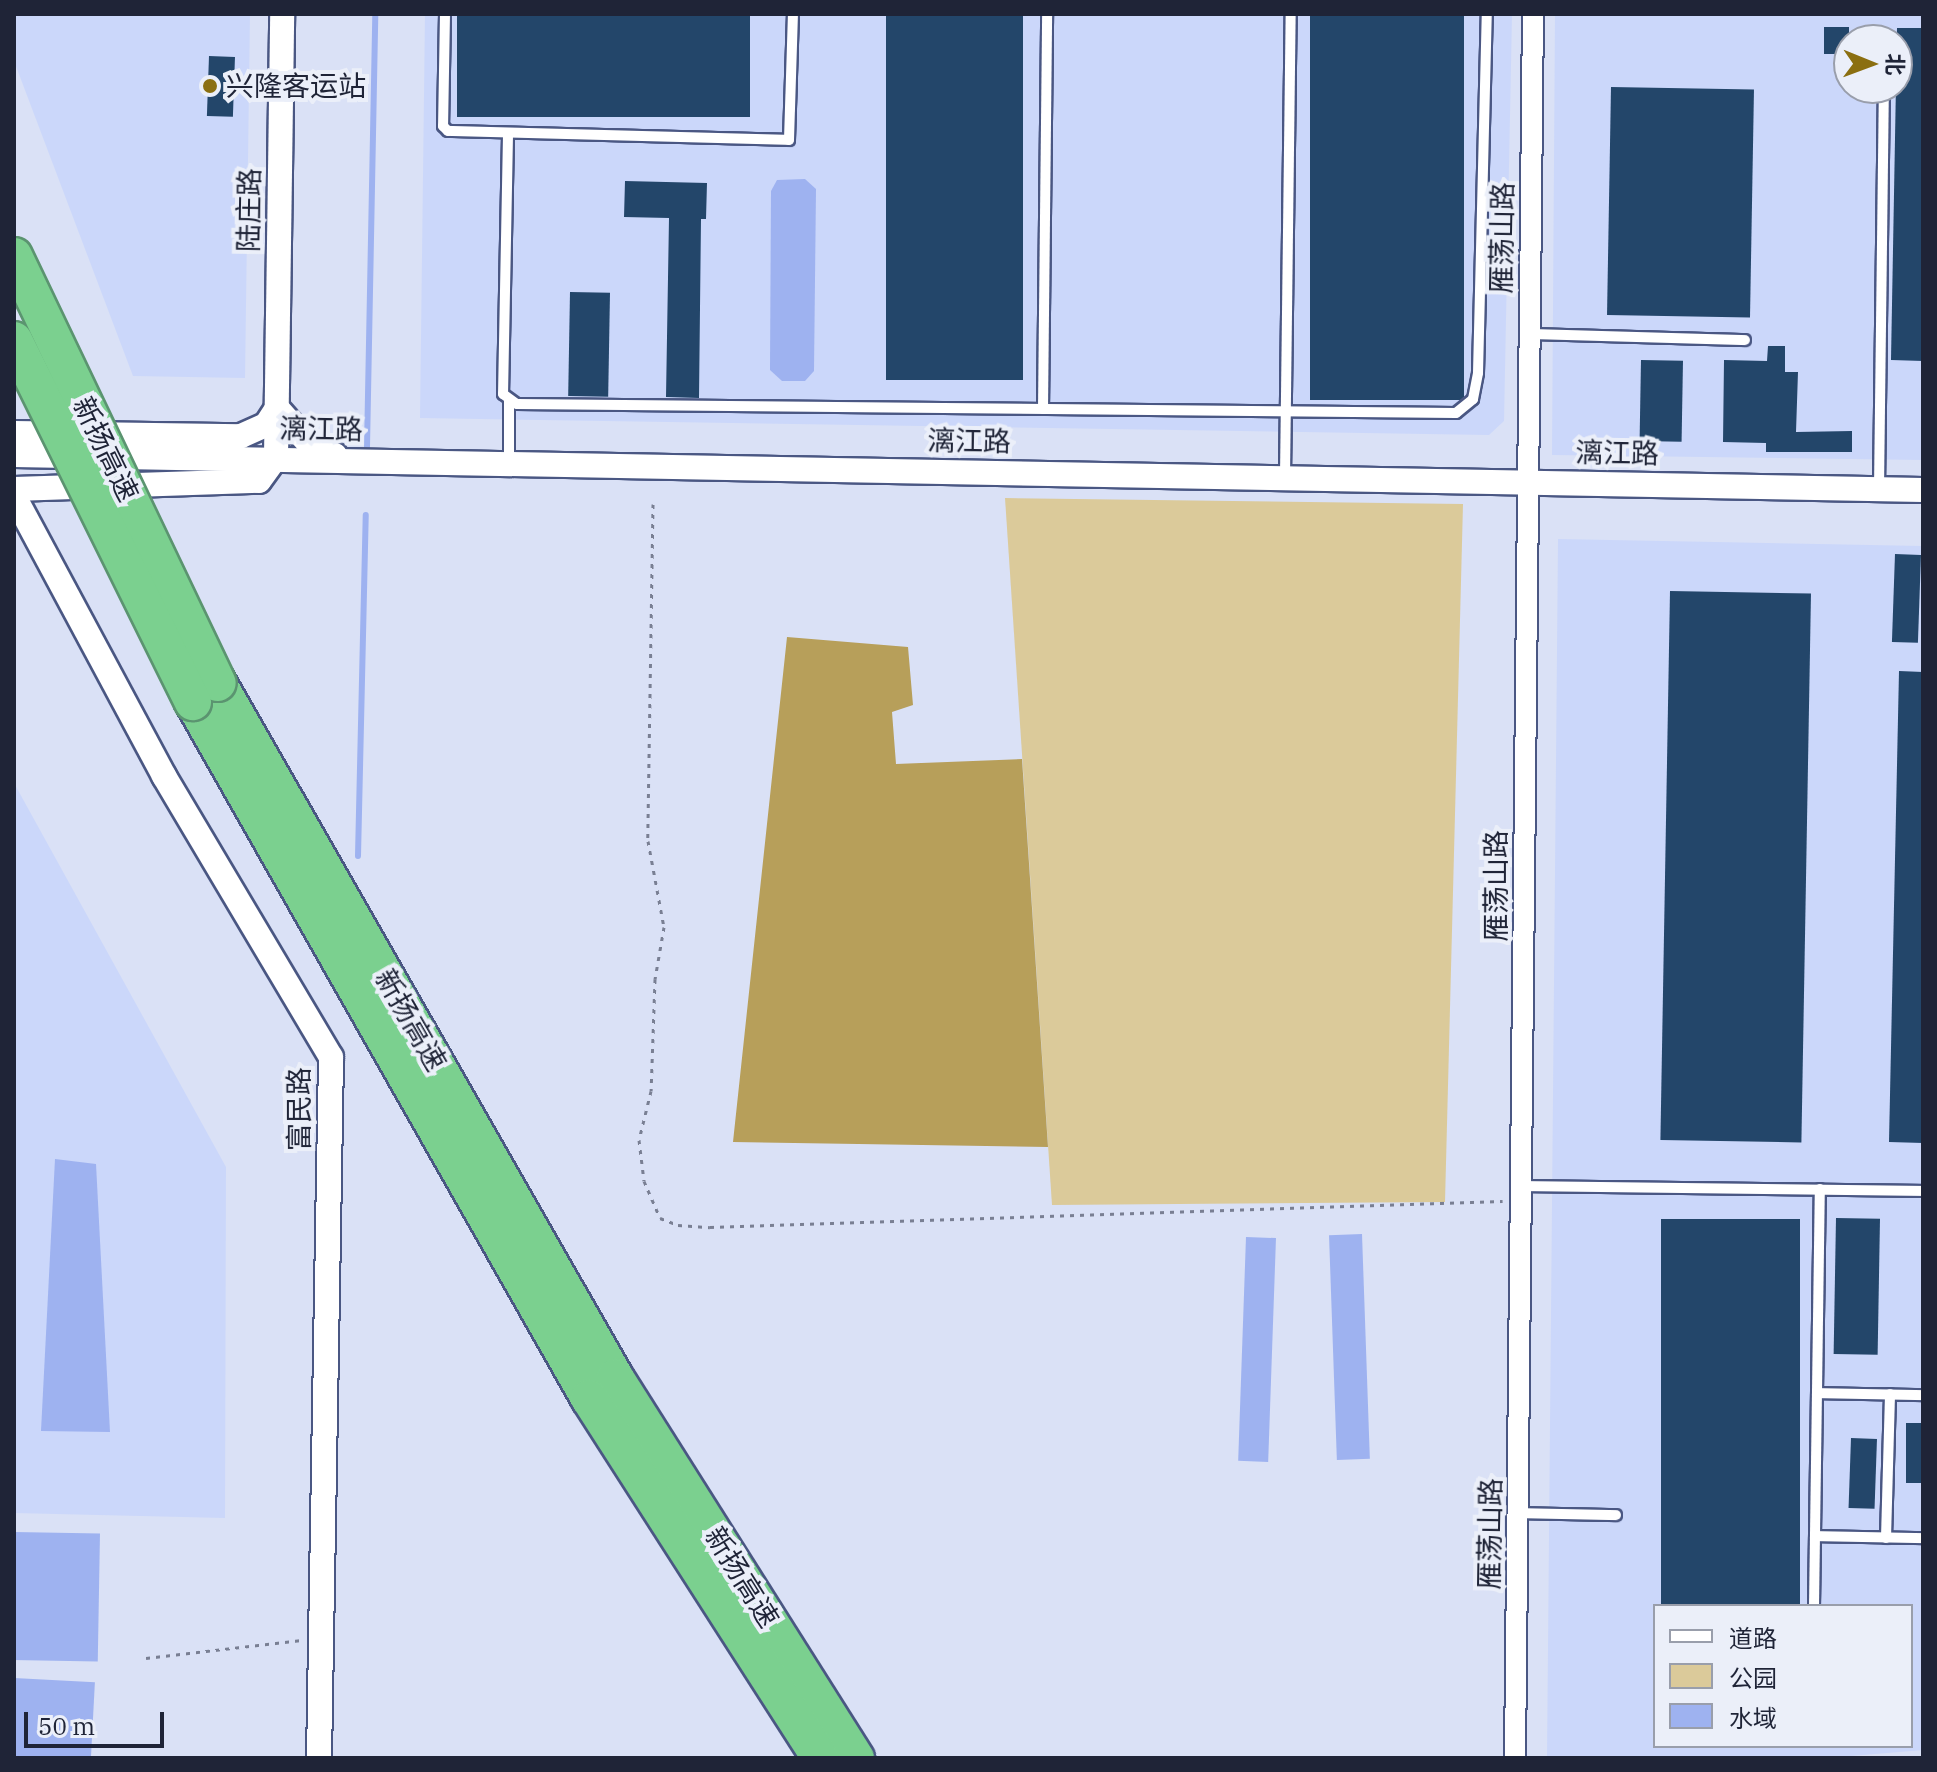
<!DOCTYPE html>
<meta charset="utf-8">
<style>
body{margin:0}
#map{position:relative;width:1937px;height:1772px;overflow:hidden;background:#dae1f6;font-family:"IBM Plex Serif","Noto Sans SC",serif}
div>[style]{position:absolute}
.built>*{inset:0;background:#cbd7fa}
.green>*{inset:0;background:#dbca9a}
.forest>*{inset:0;background:#b79f5a}
.water>*{inset:0;background:#9eb2f0;transform-origin:0 0}
.stream>*{height:6px;margin:-3px;padding:0 3px;transform-origin:3px;border-radius:3px;background:#9eb2f0}
.building>*{inset:0;background:#23466a;transform-origin:0 0}
.path>*{height:3px;margin-top:-1.5px;transform-origin:0;background:repeating-linear-gradient(90deg,#797f93 0 4px,transparent 0 10px)}
.roads{filter:drop-shadow(2px 0 #4a5783) drop-shadow(-2px 0 #4a5783) drop-shadow(0 2px #4a5783) drop-shadow(0 -2px #4a5783)}
.service>*{height:10px;margin:-5px;padding:0 5px;transform-origin:5px;border-radius:5px;background:#fff}
.minor>*{height:20px;margin:-10px;padding:0 10px;transform-origin:10px;border-radius:10px;background:#fff}
.tertiary>*{height:24px;margin:-12px;padding:0 12px;transform-origin:12px;border-radius:12px;background:#fff}
.motorway>*{height:36px;margin:-18px;padding:0 18px;transform-origin:18px;border-radius:18px;background:#7bd08f}
.bridges{filter:drop-shadow(2px 0 #5b9470) drop-shadow(-2px 0 #5b9470) drop-shadow(0 2px #5b9470) drop-shadow(0 -2px #5b9470)}
.motorway-bridge>*{height:36px;margin:-18px;padding:0 18px;transform-origin:18px;border-radius:18px;background:#7bd08f}
.dots>*{width:22px;height:22px;translate:-50% -50%;box-sizing:border-box;border:4px solid #ebeff9;border-radius:50%}
span{translate:-50% -50%;white-space:nowrap;text-align:center;line-height:1.15;-webkit-text-stroke:8px #ebeff9;paint-order:stroke}
.poi-label{font-size:28px;color:#1f2437}
.left{translate:0 -50%;text-align:left}
.street-label{font-size:28px;color:#1f2437}
.frame{position:absolute;inset:0;border:16px solid #1f2437;pointer-events:none}
.legend{position:absolute;left:1653px;top:1604px;width:260px;height:144px;box-sizing:border-box;background:#ebeff9;border:2px solid #999eab;margin:0;padding:10px 14px;list-style:none;font-size:24px;color:#1f2437}
.legend li{display:flex;align-items:center;gap:16px;height:40px}
.legend b{width:40px;border:2px solid #999eab}
.north{position:absolute;left:1833px;top:24px;width:80px;height:80px;box-sizing:border-box;background:#ebeff9;border:2px solid #999eab;border-radius:50%;rotate:91deg;font-size:22px;font-weight:700;line-height:32px;text-align:center;color:#1f2437}
.north::after{content:'';display:block;margin:auto;width:28px;height:36px;background:#8b6f11;clip-path:polygon(50% 0,100% 100%,50% 72%,0 100%)}
.scale{position:absolute;left:24px;top:1712px;width:140px;height:36px;box-sizing:border-box;border:4px solid #1f2437;border-top:0;padding-left:10px;font-size:24px;line-height:28px;white-space:nowrap;color:#1f2437;-webkit-text-stroke:6px #ebeff9;paint-order:stroke}
</style>
<div id="map">
<div class="built">
<i style="clip-path:polygon(14px 14px,250px 14px,245px 378px,133px 376px,14px 61px)"></i>
<i style="clip-path:polygon(425px 14px,1512px 14px,1504px 421px,1489px 435px,420px 418px)"></i>
<i style="clip-path:polygon(evenodd,1555px 14px,1923px 14px,1923px 460px,1552px 455px,1555px 14px,1849px 40px,1897px 40px,1897px 88px,1849px 88px,1849px 40px)"></i>
<i style="clip-path:polygon(evenodd,1558px 539px,1923px 546px,1923px 1750px,1827px 1758px,1547px 1758px,1558px 539px,1655px 1606px,1911px 1606px,1911px 1746px,1655px 1746px,1655px 1606px)"></i>
<i style="clip-path:polygon(14px 783px,226px 1167px,225px 1518px,14px 1513px)"></i>
</div>
<div class="green">
<i style="clip-path:polygon(1005px 498px,1463px 504px,1445px 1202px,1052px 1205px)"></i>
</div>
<div class="forest">
<i style="clip-path:polygon(787px 637px,908px 647px,913px 705px,892px 712px,896px 764px,1022px 759px,1048px 1147px,733px 1142px)"></i>
</div>
<div class="water">
<i style="clip-path:polygon(805px 179px,816px 189px,814px 371px,805px 381px,782px 381px,770px 370px,771px 191px,777px 180px)"></i>
<i style="clip-path:polygon(55px 1159px,96px 1164px,110px 1432px,41px 1431px)"></i>
<i style="left:1362px;top:1234px;width:225px;height:33px;rotate:88deg"></i>
<i style="left:1246px;top:1237px;width:30px;height:224px;rotate:2deg"></i>
<i style="left:14px;top:1532px;width:86px;height:128px;rotate:1deg"></i>
<i style="left:14px;top:1678px;width:81px;height:80px;rotate:3deg"></i>
</div>
<div class="stream">
<i style="left:367px;top:447px;width:433px;rotate:-88.9deg"></i>
<i style="left:358px;top:856px;width:341px;rotate:-88.7deg"></i>
</div>
<div class="building">
<i style="left:457px;top:14px;width:293px;height:103px"></i>
<i style="left:886px;top:14px;width:137px;height:366px"></i>
<i style="left:1310px;top:14px;width:154px;height:386px"></i>
<i style="left:1824px;top:27px;width:25px;height:27px"></i>
<i style="clip-path:polygon(1897px 28px,1923px 28px,1923px 361px,1891px 360px)"></i>
<i style="left:209px;top:56px;width:26px;height:60px;rotate:2deg"></i>
<i style="left:1611px;top:87px;width:143px;height:228px;rotate:1deg"></i>
<i style="clip-path:polygon(625px 181px,707px 183px,706px 219px,701px 219px,699px 398px,666px 397px,669px 218px,624px 217px)"></i>
<i style="left:570px;top:292px;width:40px;height:104px;rotate:1deg"></i>
<i style="clip-path:polygon(1768px 346px,1785px 346px,1785px 372px,1798px 372px,1796px 432px,1852px 431px,1852px 452px,1766px 452px,1766px 443px,1723px 442px,1724px 360px,1767px 361px)"></i>
<i style="left:1641px;top:360px;width:42px;height:81px;rotate:1deg"></i>
<i style="left:1895px;top:554px;width:26px;height:88px;rotate:2deg"></i>
<i style="left:1670px;top:591px;width:141px;height:549px;rotate:1deg"></i>
<i style="clip-path:polygon(1899px 671px,1923px 672px,1923px 1143px,1889px 1142px)"></i>
<i style="left:1836px;top:1218px;width:44px;height:136px;rotate:1deg"></i>
<i style="left:1661px;top:1219px;width:139px;height:387px"></i>
<i style="left:1906px;top:1423px;width:17px;height:60px"></i>
<i style="left:1851px;top:1438px;width:26px;height:70px;rotate:2deg"></i>
</div>
<div class="path">
<i style="left:653px;top:504px;width:337px;rotate:90.9deg"></i>
<i style="left:648px;top:841px;width:87px;rotate:79.5deg"></i>
<i style="left:664px;top:927px;width:53px;rotate:99.8deg"></i>
<i style="left:655px;top:979px;width:112px;rotate:92deg"></i>
<i style="left:651px;top:1091px;width:50px;rotate:103.8deg"></i>
<i style="left:639px;top:1140px;width:41px;rotate:83deg"></i>
<i style="left:644px;top:1181px;width:40px;rotate:66.6deg"></i>
<i style="left:660px;top:1218px;width:19px;rotate:21deg"></i>
<i style="left:678px;top:1225px;width:32px;rotate:4deg"></i>
<i style="left:710px;top:1227px;width:793px;rotate:-1.88deg"></i>
<i style="left:146px;top:1658px;width:157px;rotate:-6.6deg"></i>
</div>
<div class="roads">
<div class="service">
<i style="left:445px;top:14px;width:112px;rotate:91deg"></i>
<i style="left:443px;top:126px;width:7px;rotate:45deg"></i>
<i style="left:448px;top:131px;width:341px;rotate:1.5deg"></i>
<i style="left:789px;top:140px;width:126px;rotate:-88.2deg"></i>
<i style="left:508px;top:135px;width:259px;rotate:91.1deg"></i>
<i style="left:503px;top:394px;width:17px;rotate:36deg"></i>
<i style="left:517px;top:404px;width:939px;rotate:0.55deg"></i>
<i style="left:1456px;top:413px;width:22px;rotate:-39deg"></i>
<i style="left:1473px;top:399px;width:26px;rotate:-79deg"></i>
<i style="left:1478px;top:373px;width:359px;rotate:-88.6deg"></i>
<i style="left:1528px;top:334px;width:217px;rotate:1.6deg"></i>
<i style="left:509px;top:400px;width:62px;rotate:90deg"></i>
<i style="left:1043px;top:409px;width:395px;rotate:-89.4deg"></i>
<i style="left:1285px;top:477px;width:463px;rotate:-89.3deg"></i>
<i style="left:1879px;top:489px;width:401px;rotate:-89.3deg"></i>
<i style="left:1523px;top:1186px;width:400px;rotate:0.7deg"></i>
<i style="left:1817px;top:1393px;width:106px;rotate:1.1deg"></i>
<i style="left:1519px;top:1513px;width:97px;rotate:1.2deg"></i>
<i style="left:1815px;top:1536px;width:108px;rotate:1.1deg"></i>
<i style="left:1886px;top:1538px;width:144px;rotate:-88.4deg"></i>
<i style="left:1814px;top:1606px;width:417px;rotate:-89.2deg"></i>
</div>
<div class="minor">
<i style="left:1515px;top:1758px;width:1744px;rotate:-89.41deg"></i>
</div>
<div class="tertiary">
<i style="left:277px;top:408px;width:50px;rotate:48.3deg"></i>
<i style="left:310px;top:445px;width:27px;rotate:22deg"></i>
<i style="left:14px;top:433px;width:227px;rotate:0.8deg"></i>
<i style="left:241px;top:436px;width:27px;rotate:-24deg"></i>
<i style="left:266px;top:425px;width:20px;rotate:-57deg"></i>
<i style="left:14px;top:455px;width:1909px;rotate:1.05deg"></i>
<i style="left:14px;top:489px;width:245px;rotate:-1.9deg"></i>
<i style="left:259px;top:481px;width:29px;rotate:-54deg"></i>
<i style="left:276px;top:458px;width:444px;rotate:-89.2deg"></i>
<i style="left:14px;top:496px;width:318px;rotate:61.8deg"></i>
<i style="left:164px;top:776px;width:327px;rotate:59.3deg"></i>
<i style="left:331px;top:1057px;width:701px;rotate:90.98deg"></i>
</div>
<div class="motorway">
<i style="left:218px;top:683px;width:800px;rotate:60.23deg"></i>
<i style="left:615px;top:1377px;width:451px;rotate:57.7deg"></i>
<i style="left:193px;top:702px;width:801px;rotate:60.36deg"></i>
<i style="left:589px;top:1398px;width:428px;rotate:57.3deg"></i>
</div>
</div>
<div class="bridges">
<div class="motorway-bridge">
<i style="left:14px;top:256px;width:473px;rotate:64.5deg"></i>
<i style="left:14px;top:340px;width:404px;rotate:63.7deg"></i>
</div>
</div>
<div class="dots">
<i style="left:210px;top:86px;background:#8b6f11"></i>
</div>
<div class="poi-label">
<span class="left" style="left:226px;top:86px">兴隆客运站</span>
</div>
<div class="street-label">
<span style="left:249px;top:210px;rotate:-89deg">陆庄路</span>
<span style="left:1502px;top:238px;rotate:-89deg">雁荡山路</span>
<span style="left:321px;top:429px;rotate:1deg">漓江路</span>
<span style="left:969px;top:441px;rotate:1deg">漓江路</span>
<span style="left:106px;top:449px;rotate:64deg">新扬高速</span>
<span style="left:1617px;top:453px;rotate:1deg">漓江路</span>
<span style="left:1496px;top:886px;rotate:-90deg">雁荡山路</span>
<span style="left:411px;top:1020px;rotate:60deg">新扬高速</span>
<span style="left:299px;top:1109px;rotate:-90deg">富民路</span>
<span style="left:1490px;top:1534px;rotate:-89deg">雁荡山路</span>
<span style="left:742px;top:1577px;rotate:58deg">新扬高速</span>
</div>
<div class="frame"></div>
<ul class="legend">
<li><b style="height:10px;background:#fff"></b>道路</li>
<li><b style="height:22px;background:#dbca9a"></b>公园</li>
<li><b style="height:22px;background:#9eb2f0"></b>水域</li>
</ul>
<div class="north">北</div>
<div class="scale">50 m</div>
</div>
